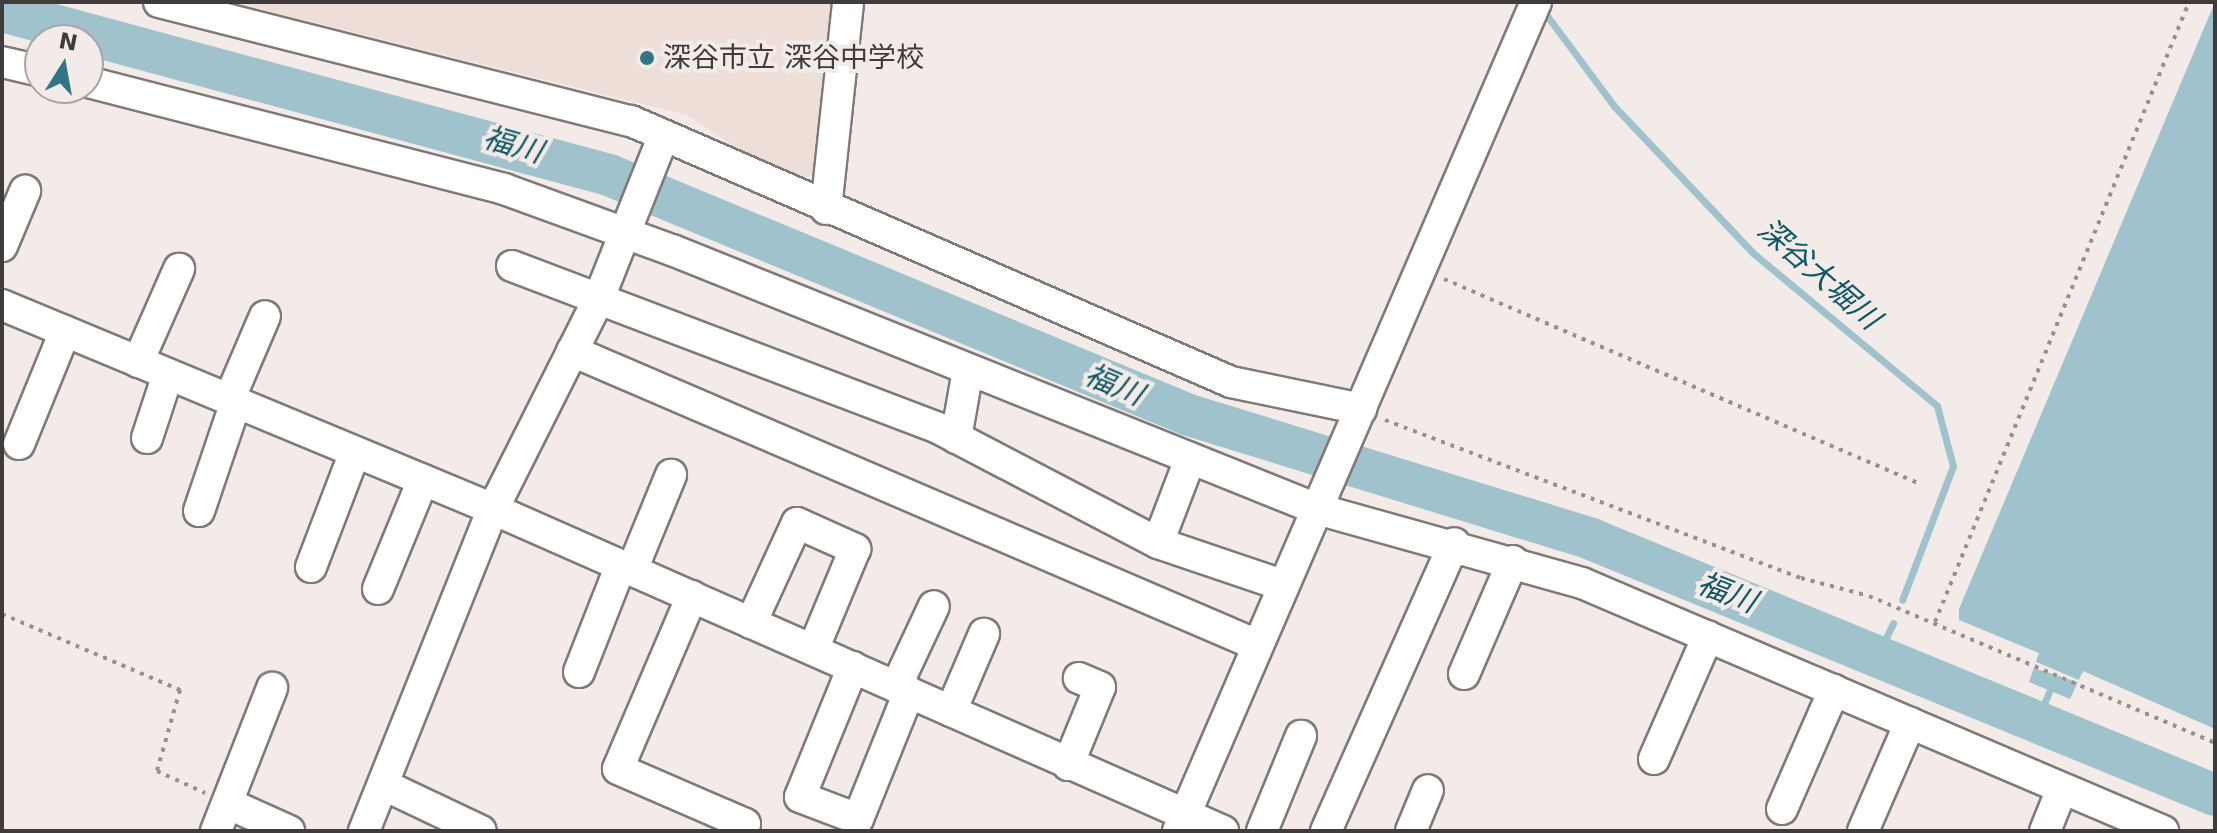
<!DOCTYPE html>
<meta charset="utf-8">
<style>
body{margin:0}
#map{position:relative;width:2217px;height:833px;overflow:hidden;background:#f2ebe8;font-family:"DejaVu Sans","Noto Sans JP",sans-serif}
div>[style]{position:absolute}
.built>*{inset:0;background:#eddfd8}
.water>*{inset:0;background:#9fc2cd}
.pier>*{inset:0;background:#f2ebe8}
.stream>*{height:7px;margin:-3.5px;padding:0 3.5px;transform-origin:3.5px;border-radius:3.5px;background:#9fc2cd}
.river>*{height:42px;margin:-21px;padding:0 21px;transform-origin:21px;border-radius:21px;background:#9fc2cd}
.path>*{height:4px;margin-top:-2px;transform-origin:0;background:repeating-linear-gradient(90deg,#96918f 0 4px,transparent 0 10px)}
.roads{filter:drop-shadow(2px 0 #807a77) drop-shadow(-2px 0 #807a77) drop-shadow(0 2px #807a77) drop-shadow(0 -2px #807a77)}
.minor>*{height:30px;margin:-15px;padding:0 15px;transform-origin:15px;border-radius:15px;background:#fff}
.dots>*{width:22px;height:22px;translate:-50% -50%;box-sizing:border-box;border:4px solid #f2ebe8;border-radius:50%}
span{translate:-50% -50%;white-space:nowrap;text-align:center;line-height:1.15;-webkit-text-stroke:8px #f2ebe8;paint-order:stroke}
.poi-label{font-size:28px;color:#3f3c3b}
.left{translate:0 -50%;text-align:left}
.water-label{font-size:30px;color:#0f5767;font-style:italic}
.frame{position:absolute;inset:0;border:4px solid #3f3c3b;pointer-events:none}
.north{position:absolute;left:24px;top:24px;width:80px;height:80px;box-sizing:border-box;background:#f2ebe8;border:2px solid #aaa5a3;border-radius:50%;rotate:11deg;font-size:22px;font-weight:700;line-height:32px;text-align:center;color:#3f3c3b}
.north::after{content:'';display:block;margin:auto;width:28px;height:36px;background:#327586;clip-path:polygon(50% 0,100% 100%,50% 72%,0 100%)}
</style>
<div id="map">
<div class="built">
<i style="clip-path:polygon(232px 2px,840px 2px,819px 170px,803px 179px,760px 163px,687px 115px)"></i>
</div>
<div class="water">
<i style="clip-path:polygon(2215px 2px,2215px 729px,2083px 671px,2070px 699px,2029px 682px,2039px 653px,1959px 620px,1959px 609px)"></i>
</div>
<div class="pier">
<i style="clip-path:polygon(2034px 661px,2081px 681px,2080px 683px,2031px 667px)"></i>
</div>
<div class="stream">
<i style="left:1545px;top:13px;width:116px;rotate:53.4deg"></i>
<i style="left:1614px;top:106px;width:202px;rotate:46.6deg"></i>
<i style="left:1753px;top:253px;width:239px;rotate:39.7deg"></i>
<i style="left:1937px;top:406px;width:62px;rotate:75.1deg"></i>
<i style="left:1953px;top:466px;width:143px;rotate:110.8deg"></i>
<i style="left:1879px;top:652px;width:32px;rotate:-64deg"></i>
<i style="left:2038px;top:719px;width:38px;rotate:-68deg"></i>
</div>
<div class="river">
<i style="left:2px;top:11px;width:629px;rotate:15.12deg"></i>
<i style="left:609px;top:175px;width:628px;rotate:22.48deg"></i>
<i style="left:1189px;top:415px;width:421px;rotate:17.1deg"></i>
<i style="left:1591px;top:539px;width:674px;rotate:22.31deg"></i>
</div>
<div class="path">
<i style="left:1444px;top:279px;width:518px;rotate:23.3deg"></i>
<i style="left:1385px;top:420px;width:445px;rotate:20.8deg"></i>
<i style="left:1801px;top:578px;width:70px;rotate:14.8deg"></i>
<i style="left:1869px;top:596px;width:376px;rotate:23deg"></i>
<i style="left:2px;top:614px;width:194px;rotate:23.1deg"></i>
<i style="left:180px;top:690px;width:84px;rotate:105.9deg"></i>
<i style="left:157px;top:771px;width:53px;rotate:24.6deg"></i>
<i style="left:1935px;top:622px;width:670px;rotate:-67.72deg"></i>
</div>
<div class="roads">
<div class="minor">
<i style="left:159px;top:2px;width:487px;rotate:14.2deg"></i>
<i style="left:631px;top:121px;width:654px;rotate:23.51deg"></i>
<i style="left:1231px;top:382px;width:133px;rotate:11.7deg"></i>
<i style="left:2px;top:62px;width:39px;rotate:13deg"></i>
<i style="left:88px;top:82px;width:430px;rotate:14.4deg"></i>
<i style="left:504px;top:189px;width:179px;rotate:20deg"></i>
<i style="left:672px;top:250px;width:695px;rotate:21.88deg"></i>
<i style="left:1317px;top:509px;width:275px;rotate:15.6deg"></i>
<i style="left:1582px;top:583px;width:632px;rotate:23.12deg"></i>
<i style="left:826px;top:209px;width:208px;rotate:-83.9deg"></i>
<i style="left:2px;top:246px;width:60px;rotate:-67.3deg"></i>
<i style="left:512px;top:266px;width:456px;rotate:20.8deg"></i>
<i style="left:938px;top:428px;width:248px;rotate:27.6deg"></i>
<i style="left:1158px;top:543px;width:131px;rotate:18.7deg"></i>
<i style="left:2px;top:305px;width:532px;rotate:22.56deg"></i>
<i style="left:493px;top:509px;width:798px;rotate:23.8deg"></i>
<i style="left:572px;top:351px;width:745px;rotate:23.23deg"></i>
<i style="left:138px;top:362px;width:102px;rotate:-66.2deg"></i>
<i style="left:229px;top:400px;width:91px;rotate:-66.8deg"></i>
<i style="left:147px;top:438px;width:67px;rotate:-71.8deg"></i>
<i style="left:956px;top:438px;width:69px;rotate:-80deg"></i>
<i style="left:19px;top:444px;width:122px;rotate:-67.8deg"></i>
<i style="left:199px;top:511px;width:115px;rotate:-71.3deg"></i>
<i style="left:1158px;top:543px;width:87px;rotate:-69.1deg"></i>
<i style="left:311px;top:567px;width:123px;rotate:-69.1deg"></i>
<i style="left:632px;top:570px;width:103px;rotate:-67.7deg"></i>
<i style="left:378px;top:589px;width:118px;rotate:-67.6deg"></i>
<i style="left:692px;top:596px;width:188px;rotate:113.2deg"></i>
<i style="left:618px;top:769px;width:138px;rotate:23.4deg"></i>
<i style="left:745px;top:824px;width:8px;rotate:120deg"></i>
<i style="left:751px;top:623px;width:110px;rotate:-65.3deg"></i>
<i style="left:797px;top:523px;width:64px;rotate:24.1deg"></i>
<i style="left:855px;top:549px;width:109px;rotate:112.6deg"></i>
<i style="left:853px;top:667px;width:140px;rotate:112.2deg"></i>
<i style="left:800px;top:797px;width:62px;rotate:20.8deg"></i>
<i style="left:858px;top:819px;width:137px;rotate:-68.1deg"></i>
<i style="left:579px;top:672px;width:115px;rotate:-68.6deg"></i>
<i style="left:1464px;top:674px;width:123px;rotate:-66.6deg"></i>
<i style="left:896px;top:687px;width:89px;rotate:-64.9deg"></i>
<i style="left:951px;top:711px;width:84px;rotate:-66.8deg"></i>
<i style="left:1654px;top:759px;width:134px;rotate:-66.3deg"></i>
<i style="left:1068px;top:765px;width:84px;rotate:-67.7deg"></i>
<i style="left:1100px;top:687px;width:23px;rotate:-157deg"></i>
<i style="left:384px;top:785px;width:107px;rotate:25.4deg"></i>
<i style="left:229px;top:804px;width:66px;rotate:24.2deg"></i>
<i style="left:1782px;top:809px;width:130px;rotate:-66.4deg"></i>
<i style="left:216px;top:831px;width:154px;rotate:-68.6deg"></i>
<i style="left:364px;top:831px;width:347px;rotate:-68.2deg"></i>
<i style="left:493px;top:509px;width:236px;rotate:-63.3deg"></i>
<i style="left:599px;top:298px;width:175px;rotate:-68.3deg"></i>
<i style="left:1178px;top:831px;width:903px;rotate:-66.64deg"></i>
<i style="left:1262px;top:831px;width:103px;rotate:-67.7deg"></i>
<i style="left:1326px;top:831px;width:315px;rotate:-66deg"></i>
<i style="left:1411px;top:831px;width:44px;rotate:-67.5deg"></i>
<i style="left:1863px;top:831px;width:118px;rotate:-66.5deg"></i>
<i style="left:2045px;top:831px;width:45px;rotate:-68deg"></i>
</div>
</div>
<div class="dots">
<i style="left:647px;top:58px;background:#327586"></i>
</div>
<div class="poi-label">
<span class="left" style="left:663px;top:58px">深谷市立 深谷中学校</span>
</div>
<div class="water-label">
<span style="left:513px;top:145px;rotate:16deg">福川</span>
<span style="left:1819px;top:274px;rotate:41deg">深谷大堀川</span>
<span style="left:1114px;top:385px;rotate:23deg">福川</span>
<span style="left:1727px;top:593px;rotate:21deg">福川</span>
</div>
<div class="frame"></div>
<div class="north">N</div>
</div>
